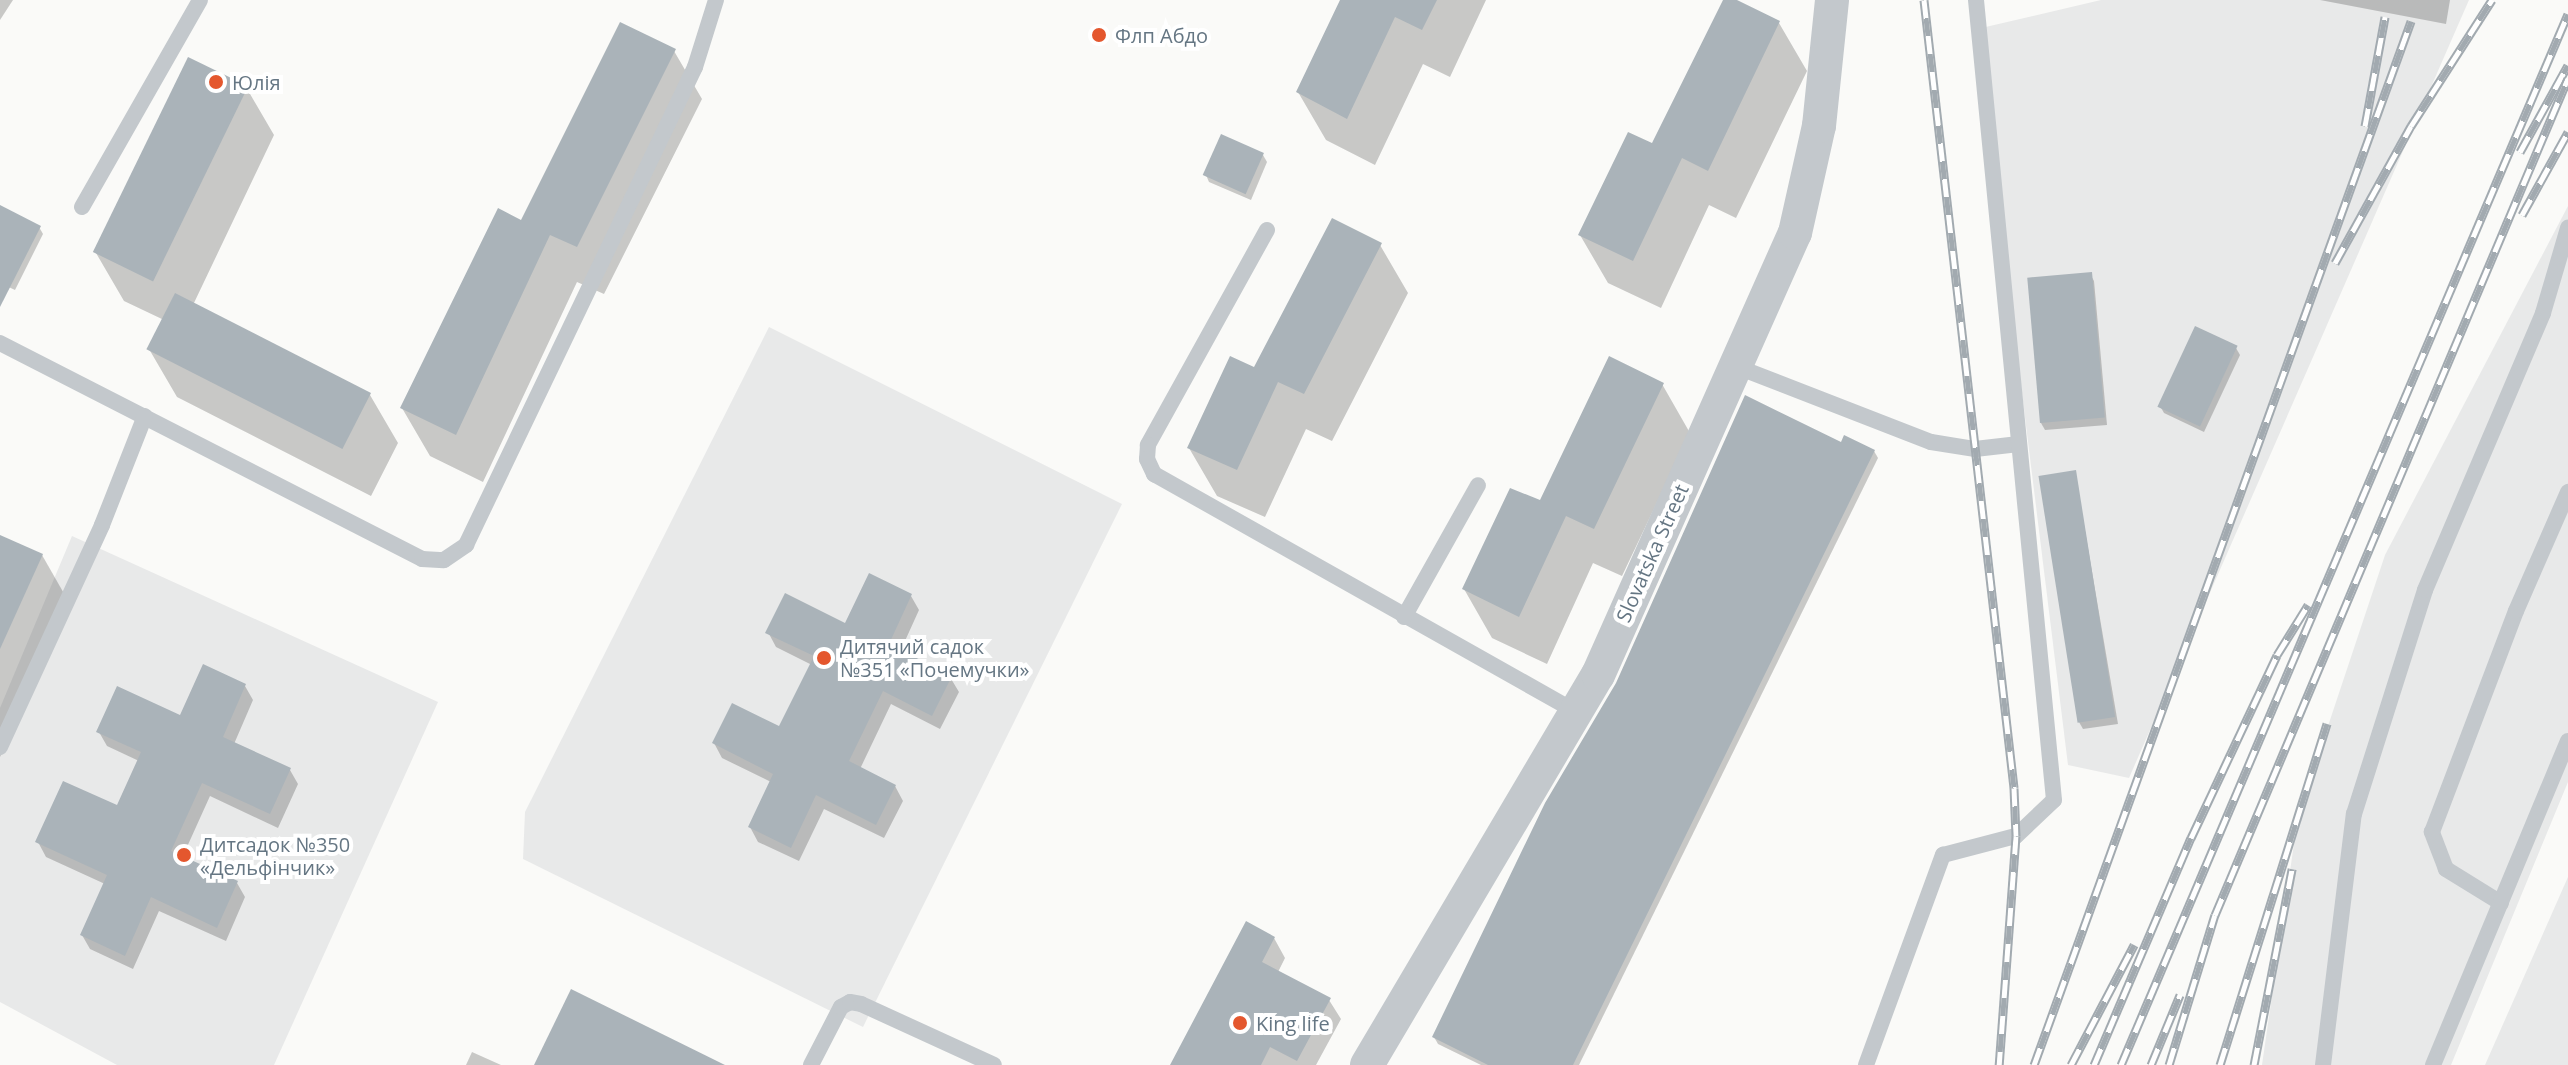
<!DOCTYPE html>
<meta charset="utf-8">
<style>
body{margin:0}
#map{position:relative;width:2568px;height:1065px;overflow:hidden;background:#fafaf8;font-family:"Open Sans",sans-serif}
div>[style]{position:absolute}
.built>*{inset:0;background:#e8e9e9}
.shadow>*{inset:0;background:#0003}
.building>*{inset:0;background:#aab3b9;transform-origin:0 0}
.lane>*{height:16px;margin:-8px;padding:0 8px;transform-origin:8px;border-radius:8px;background:#c3c8cc}
.street>*{height:34px;margin:-17px;padding:0 17px;transform-origin:17px;border-radius:17px;background:#c3c8cc}
.rail>*{height:9px;margin-top:-4.5px;transform-origin:0;background:repeating-linear-gradient(90deg,#fff 0 18px,#a2aab0 0 36px);box-sizing:border-box;border-block:2px solid #a2aab0}
.dots>*{width:22px;height:22px;translate:-50% -50%;box-sizing:border-box;border:4px solid #fff;border-radius:50%}
span{translate:-50% -50%;white-space:nowrap;text-align:center;line-height:1.15;-webkit-text-stroke:8px #fff;paint-order:stroke}
.poi-label{font-size:20px;color:#657683}
.left{translate:0 -50%;text-align:left}
.street-label{font-size:20px;color:#657683}
</style>
<div id="map">
<div class="built">
<i style="clip-path:polygon(2101px 0,2469px 0,2129px 778px,2068px 765px,1977px 29px)"></i>
<i style="clip-path:polygon(2568px 206px,2568px 782px,2451px 1065px,2262px 1065px,2298px 816px,2385px 555px)"></i>
<i style="clip-path:polygon(769px 327px,1122px 504px,863px 1027px,523px 859px,525px 812px)"></i>
<i style="clip-path:polygon(72px 536px,438px 702px,274px 1065px,117px 1065px,0 1002px,0 708px)"></i>
<i style="clip-path:polygon(2568px 877px,2568px 1065px,2485px 1065px)"></i>
</div>
<div class="shadow">
<i style="clip-path:polygon(0 0,13px 0,0 20px)"></i>
<i style="clip-path:polygon(1342px 0,1486px 0,1450px 77px,1423px 64px,1375px 165px,1326px 140px,1298px 92px)"></i>
<i style="clip-path:polygon(1725px 0,1732px 0,1779px 23px,1807px 71px,1736px 218px,1709px 205px,1661px 308px,1608px 283px,1580px 235px,1652px 146px)"></i>
<i style="clip-path:polygon(2320px 0,2450px 0,2446px 24px)"></i>
<i style="clip-path:polygon(674px 51px,702px 99px,604px 294px,577px 282px,483px 482px,430px 456px,402px 408px,522px 223px)"></i>
<i style="clip-path:polygon(246px 87px,274px 135px,193px 305px,370px 395px,398px 443px,371px 496px,177px 397px,149px 349px,164px 320px,124px 301px,96px 253px)"></i>
<i style="clip-path:polygon(1263px 155px,1267px 162px,1251px 200px,1209px 182px,1206px 175px)"></i>
<i style="clip-path:polygon(0 207px,39px 227px,43px 234px,15px 290px,0 283px)"></i>
<i style="clip-path:polygon(1380px 245px,1408px 293px,1332px 441px,1306px 429px,1265px 517px,1217px 496px,1189px 448px,1255px 370px)"></i>
<i style="clip-path:polygon(2090px 274px,2094px 281px,2107px 425px,2045px 430px,2041px 423px)"></i>
<i style="clip-path:polygon(2236px 348px,2240px 355px,2204px 432px,2164px 413px,2160px 406px)"></i>
<i style="clip-path:polygon(1662px 384px,1690px 433px,1622px 576px,1593px 563px,1547px 664px,1492px 638px,1464px 589px,1541px 502px)"></i>
<i style="clip-path:polygon(1842px 445px,1874px 451px,1878px 458px,1579px 1065px,1481px 1065px,1438px 1044px,1434px 1037px)"></i>
<i style="clip-path:polygon(2075px 472px,2118px 724px,2083px 729px,2079px 722px)"></i>
<i style="clip-path:polygon(0 537px,42px 555px,70px 604px,0 757px)"></i>
<i style="clip-path:polygon(911px 596px,919px 610px,900px 652px,950px 677px,959px 692px,940px 729px,891px 704px,860px 769px,895px 786px,903px 801px,884px 838px,824px 809px,799px 861px,758px 842px,750px 827px,771px 782px,722px 758px,714px 743px,780px 729px,812px 665px,776px 647px,768px 632px,846px 625px)"></i>
<i style="clip-path:polygon(245px 686px,253px 700px,234px 744px,290px 770px,298px 784px,278px 828px,210px 796px,182px 858px,237px 883px,245px 897px,226px 941px,159px 911px,133px 969px,90px 949px,82px 935px,105px 884px,46px 857px,38px 842px,118px 808px,139px 761px,107px 746px,99px 732px,181px 718px)"></i>
<i style="clip-path:polygon(1274px 938px,1285px 958px,1278px 972px,1329px 1000px,1341px 1019px,1316px 1065px,1172px 1065px)"></i>
<i style="clip-path:polygon(472px 1052px,501px 1065px,466px 1065px)"></i>
</div>
<div class="building">
<i style="clip-path:polygon(1340px 0,1437px 0,1422px 30px,1395px 17px,1347px 119px,1296px 92px)"></i>
<i style="clip-path:polygon(1723px 0,1737px 0,1780px 21px,1708px 171px,1682px 158px,1633px 261px,1578px 235px,1628px 132px,1652px 143px)"></i>
<i style="clip-path:polygon(620px 22px,676px 49px,577px 247px,550px 235px,456px 435px,400px 408px,498px 208px,521px 220px)"></i>
<i style="left:188px;top:57px;width:67px;height:217px;rotate:26deg"></i>
<i style="left:1221px;top:134px;width:47px;height:45px;rotate:24deg"></i>
<i style="clip-path:polygon(0 205px,41px 226px,0 307px)"></i>
<i style="clip-path:polygon(1332px 218px,1382px 243px,1304px 394px,1278px 382px,1237px 470px,1187px 448px,1230px 356px,1254px 367px)"></i>
<i style="left:2092px;top:272px;width:146px;height:65px;rotate:85deg"></i>
<i style="left:175px;top:293px;width:220px;height:63px;rotate:27deg"></i>
<i style="left:2195px;top:326px;width:47px;height:89px;rotate:25deg"></i>
<i style="clip-path:polygon(1609px 356px,1664px 383px,1594px 529px,1566px 516px,1519px 617px,1462px 589px,1510px 488px,1540px 500px)"></i>
<i style="clip-path:polygon(1745px 395px,1841px 442px,1844px 435px,1875px 450px,1573px 1065px,1488px 1065px,1432px 1037px,1545px 803px,1616px 683px)"></i>
<i style="left:2076px;top:470px;width:250px;height:38px;rotate:81deg"></i>
<i style="clip-path:polygon(0 535px,43px 554px,0 649px)"></i>
<i style="clip-path:polygon(869px 573px,912px 594px,889px 644px,952px 676px,932px 716px,883px 691px,849px 761px,896px 785px,876px 825px,816px 795px,791px 848px,748px 827px,773px 774px,712px 743px,732px 703px,779px 726px,814px 656px,765px 633px,785px 593px,845px 623px)"></i>
<i style="clip-path:polygon(203px 664px,246px 684px,223px 737px,291px 768px,270px 814px,202px 783px,171px 851px,238px 881px,217px 928px,151px 897px,125px 956px,80px 935px,107px 875px,35px 842px,63px 781px,117px 805px,141px 752px,96px 732px,117px 686px,180px 715px)"></i>
<i style="clip-path:polygon(1246px 921px,1275px 937px,1262px 962px,1331px 998px,1297px 1061px,1270px 1047px,1261px 1065px,1170px 1065px)"></i>
<i style="clip-path:polygon(571px 989px,725px 1065px,534px 1065px)"></i>
</div>
<div class="lane">
<i style="left:82px;top:207px;width:238px;rotate:-60.3deg"></i>
<i style="left:1267px;top:230px;width:246px;rotate:119deg"></i>
<i style="left:1148px;top:445px;width:14px;rotate:94deg"></i>
<i style="left:1147px;top:459px;width:17px;rotate:65deg"></i>
<i style="left:1154px;top:474px;width:484px;rotate:29.4deg"></i>
<i style="left:0;top:343px;width:474px;rotate:27.1deg"></i>
<i style="left:422px;top:559px;width:22px;rotate:3deg"></i>
<i style="left:444px;top:560px;width:27px;rotate:-34deg"></i>
<i style="left:466px;top:545px;width:530px;rotate:-64.4deg"></i>
<i style="left:695px;top:67px;width:70px;rotate:-72.6deg"></i>
<i style="left:1735px;top:366px;width:210px;rotate:21.2deg"></i>
<i style="left:1931px;top:442px;width:45px;rotate:9deg"></i>
<i style="left:1975px;top:449px;width:44px;rotate:-6.5deg"></i>
<i style="left:1404px;top:617px;width:151px;rotate:-60.7deg"></i>
<i style="left:0;top:747px;width:244px;rotate:-65.3deg"></i>
<i style="left:102px;top:525px;width:117px;rotate:-68.5deg"></i>
<i style="left:2501px;top:903px;width:65px;rotate:-148.3deg"></i>
<i style="left:2446px;top:869px;width:40px;rotate:-111deg"></i>
<i style="left:2432px;top:832px;width:236px;rotate:-69.2deg"></i>
<i style="left:2516px;top:611px;width:130px;rotate:-66.4deg"></i>
<i style="left:811px;top:1065px;width:65px;rotate:-62.7deg"></i>
<i style="left:841px;top:1007px;width:10px;rotate:-29deg"></i>
<i style="left:850px;top:1002px;width:11px;rotate:10deg"></i>
<i style="left:861px;top:1004px;width:146px;rotate:24.6deg"></i>
<i style="left:1866px;top:1065px;width:224px;rotate:-69.9deg"></i>
<i style="left:1943px;top:855px;width:75px;rotate:-14.6deg"></i>
<i style="left:2016px;top:836px;width:52px;rotate:-43.5deg"></i>
<i style="left:2054px;top:800px;width:804px;rotate:-95.57deg"></i>
<i style="left:2323px;top:1065px;width:253px;rotate:-83deg"></i>
<i style="left:2354px;top:814px;width:235px;rotate:-72.4deg"></i>
<i style="left:2425px;top:590px;width:301px;rotate:-66.9deg"></i>
<i style="left:2543px;top:313px;width:89px;rotate:-73.6deg"></i>
<i style="left:2433px;top:1065px;width:351px;rotate:-67.4deg"></i>
</div>
<div class="street">
<i style="left:1367px;top:1065px;width:453px;rotate:-59.4deg"></i>
<i style="left:1598px;top:675px;width:484px;rotate:-66deg"></i>
<i style="left:1795px;top:233px;width:110px;rotate:-77.4deg"></i>
<i style="left:1819px;top:126px;width:127px;rotate:-84.1deg"></i>
</div>
<div class="rail">
<i style="left:1924px;top:0;width:793px;rotate:83.48deg"></i>
<i style="left:2014px;top:788px;width:48px;rotate:87.6deg"></i>
<i style="left:2016px;top:836px;width:230px;rotate:94.2deg"></i>
<i style="left:2365px;top:126px;width:111px;rotate:-79.6deg"></i>
<i style="left:2520px;top:152px;width:99px;rotate:-61.1deg"></i>
<i style="left:2522px;top:215px;width:95px;rotate:-61deg"></i>
<i style="left:2335px;top:263px;width:157px;rotate:-61deg"></i>
<i style="left:2411px;top:126px;width:150px;rotate:-57.3deg"></i>
<i style="left:2034px;top:1065px;width:1110px;rotate:-70.14deg"></i>
<i style="left:2071px;top:1065px;width:136px;rotate:-62.3deg"></i>
<i style="left:2094px;top:1065px;width:247px;rotate:-66.9deg"></i>
<i style="left:2191px;top:838px;width:202px;rotate:-64.8deg"></i>
<i style="left:2277px;top:655px;width:59px;rotate:-58.2deg"></i>
<i style="left:2121px;top:1065px;width:1142px;rotate:-66.96deg"></i>
<i style="left:2151px;top:1065px;width:76px;rotate:-67.5deg"></i>
<i style="left:2169px;top:1065px;width:157px;rotate:-73deg"></i>
<i style="left:2215px;top:915px;width:908px;rotate:-67.13deg"></i>
<i style="left:2220px;top:1065px;width:358px;rotate:-72.6deg"></i>
<i style="left:2254px;top:1065px;width:200px;rotate:-79deg"></i>
</div>
<div class="dots">
<i style="left:1099px;top:35px;background:#e4572e"></i>
<i style="left:216px;top:82px;background:#e4572e"></i>
<i style="left:824px;top:658px;background:#e4572e"></i>
<i style="left:184px;top:855px;background:#e4572e"></i>
<i style="left:1240px;top:1023px;background:#e4572e"></i>
</div>
<div class="poi-label">
<span class="left" style="left:1115px;top:35px">Флп Абдо</span>
<span class="left" style="left:232px;top:82px">Юлія</span>
<span class="left" style="left:840px;top:658px">Дитячий садок<br>№351 «Почемучки»</span>
<span class="left" style="left:200px;top:856px">Дитсадок №350<br>«Дельфінчик»</span>
<span class="left" style="left:1256px;top:1023px">King life</span>
</div>
<div class="street-label">
<span style="left:1652px;top:553px;rotate:-66deg">Slovatska Street</span>
</div>
</div>
